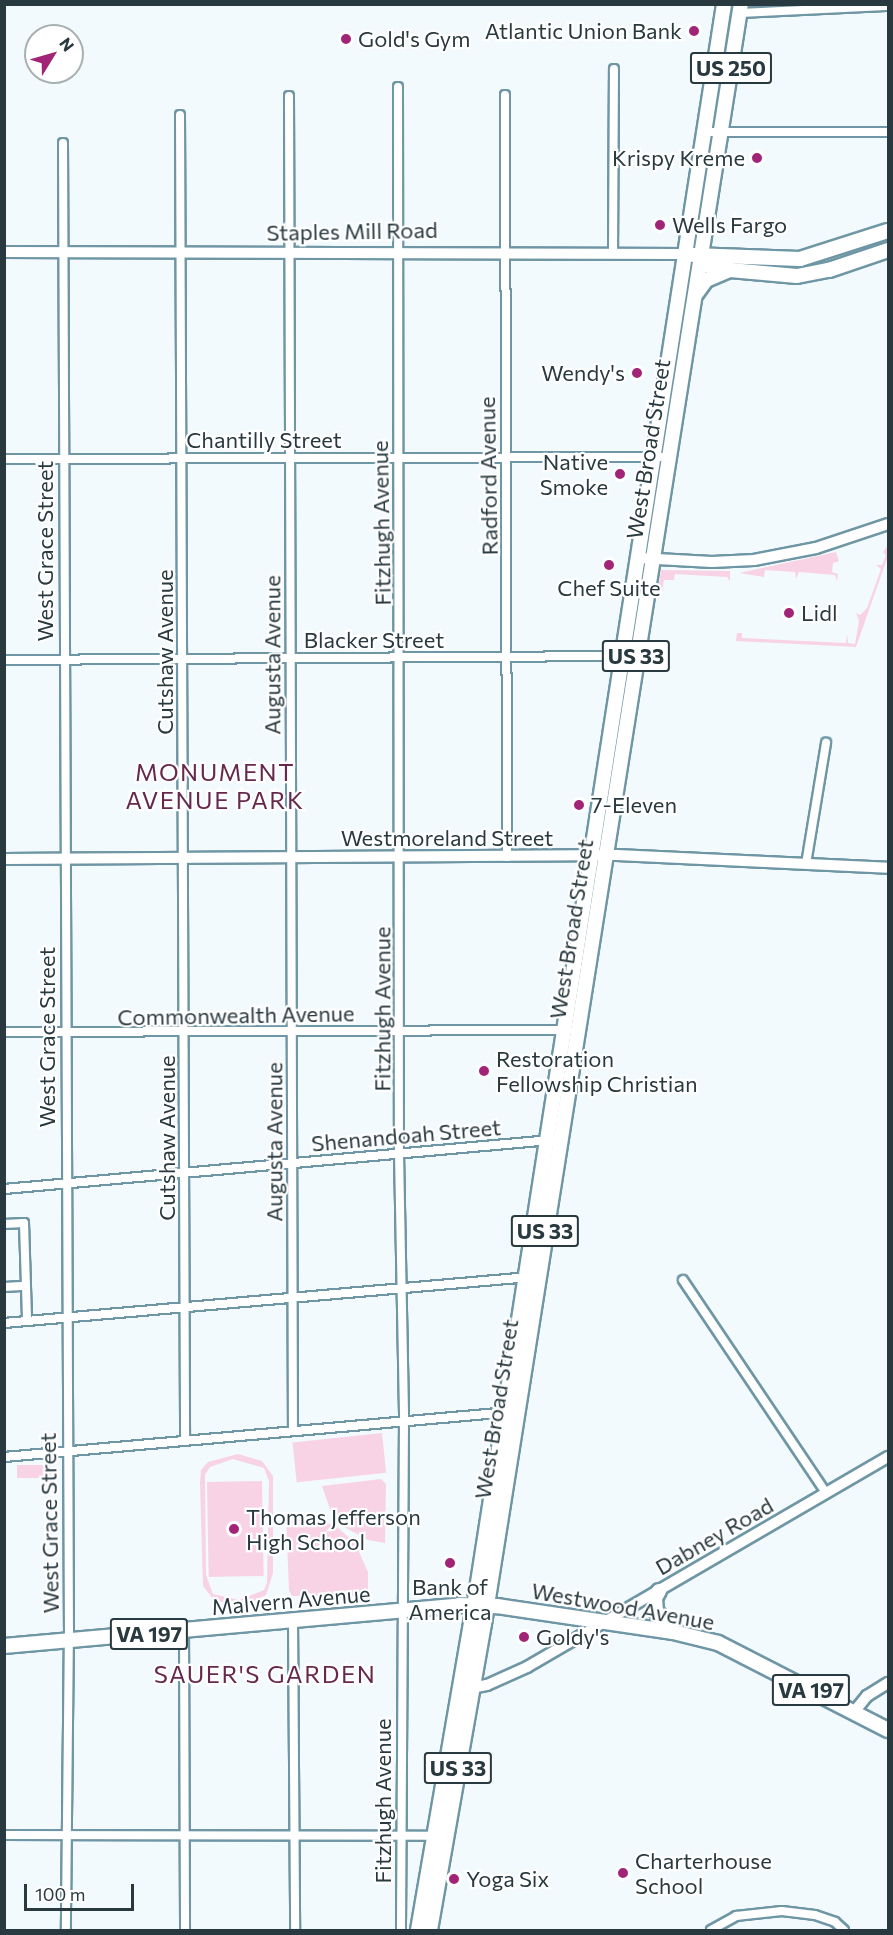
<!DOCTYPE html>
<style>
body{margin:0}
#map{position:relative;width:893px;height:1935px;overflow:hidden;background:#f2fafd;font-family:Commissioner,sans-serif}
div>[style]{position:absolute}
.green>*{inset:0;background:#f8d3e6;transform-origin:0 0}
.roads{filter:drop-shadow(2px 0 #6f96a4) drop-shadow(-2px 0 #6f96a4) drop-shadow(0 2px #6f96a4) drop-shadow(0 -2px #6f96a4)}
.minor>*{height:8px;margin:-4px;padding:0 4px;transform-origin:4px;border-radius:4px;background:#fff}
.tertiary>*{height:10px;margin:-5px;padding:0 5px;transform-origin:5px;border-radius:5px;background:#fff}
.primary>*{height:14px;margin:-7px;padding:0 7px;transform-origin:7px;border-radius:7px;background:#fff}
.dots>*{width:16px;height:16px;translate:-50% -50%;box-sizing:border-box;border:3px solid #fff;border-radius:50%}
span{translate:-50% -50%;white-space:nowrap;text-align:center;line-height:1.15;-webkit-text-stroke:4.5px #fff;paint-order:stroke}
.shield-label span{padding:2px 4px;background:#fff;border:2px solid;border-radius:4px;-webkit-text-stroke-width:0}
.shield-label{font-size:21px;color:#28393f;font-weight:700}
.poi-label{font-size:22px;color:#28393f}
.right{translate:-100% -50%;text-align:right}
.left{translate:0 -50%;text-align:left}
.street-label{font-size:22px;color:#28393f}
.neighbourhood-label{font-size:24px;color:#66284d;letter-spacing:1.5px}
.frame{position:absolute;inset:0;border:6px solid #28393f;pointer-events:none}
.north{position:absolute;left:24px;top:24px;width:60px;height:60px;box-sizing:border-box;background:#fff;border:2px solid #a9b0b2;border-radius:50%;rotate:53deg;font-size:16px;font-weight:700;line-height:24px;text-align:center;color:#28393f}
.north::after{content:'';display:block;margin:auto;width:21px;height:27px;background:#a22476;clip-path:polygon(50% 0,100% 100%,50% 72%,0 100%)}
.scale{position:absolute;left:24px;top:1884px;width:110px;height:27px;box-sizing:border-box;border:3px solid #28393f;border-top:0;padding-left:8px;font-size:18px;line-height:21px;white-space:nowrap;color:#28393f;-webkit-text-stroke:4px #fff;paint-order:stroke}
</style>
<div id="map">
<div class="green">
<i style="clip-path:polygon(888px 545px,888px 556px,856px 647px,736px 641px,737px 633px,742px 633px,742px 638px,846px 643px,847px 634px,848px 643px,855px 644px,859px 621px,856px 613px,860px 615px,867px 608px,881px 569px,876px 565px,882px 565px,886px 555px,883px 552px)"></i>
<i style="clip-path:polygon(836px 552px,839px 561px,833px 563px,832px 572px,838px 574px,837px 581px,835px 575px,799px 572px,796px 579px,795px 572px,765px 570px,764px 577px,739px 573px)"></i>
<i style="clip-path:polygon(661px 570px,730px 571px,730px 581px,727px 577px,675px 574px,674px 580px,664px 580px,662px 592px,658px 591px)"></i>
<i style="left:382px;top:1433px;width:40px;height:90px;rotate:84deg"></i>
<i style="clip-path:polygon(evenodd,238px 1454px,262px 1461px,273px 1476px,273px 1573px,266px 1595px,246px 1605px,234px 1605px,214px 1600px,203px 1586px,200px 1483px,201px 1470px,208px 1462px,238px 1454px,233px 1459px,264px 1468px,269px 1481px,267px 1583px,264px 1590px,239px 1600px,213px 1594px,206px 1575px,205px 1475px,210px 1467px,233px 1459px)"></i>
<i style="left:51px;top:1465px;width:13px;height:34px;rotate:90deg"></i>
<i style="clip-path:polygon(381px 1479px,386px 1484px,385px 1543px,368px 1540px,346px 1528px,330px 1509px,322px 1486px)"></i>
<i style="left:262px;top:1481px;width:95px;height:55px;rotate:89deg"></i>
<i style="clip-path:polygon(303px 1516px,336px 1526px,355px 1543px,368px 1572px,368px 1596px,292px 1596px,289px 1590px,286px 1517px)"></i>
</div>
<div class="roads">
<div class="minor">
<i style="left:739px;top:13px;width:148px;rotate:-2.7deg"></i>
<i style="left:398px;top:87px;width:1066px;rotate:89.95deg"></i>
<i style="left:399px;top:1153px;width:267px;rotate:88.9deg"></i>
<i style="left:404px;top:1420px;width:510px;rotate:90.34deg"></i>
<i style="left:505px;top:95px;width:762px;rotate:89.85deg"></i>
<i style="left:289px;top:96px;width:1335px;rotate:89.83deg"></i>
<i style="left:180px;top:115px;width:1326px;rotate:89.78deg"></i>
<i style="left:706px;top:132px;width:182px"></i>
<i style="left:63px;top:143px;width:1485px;rotate:89.77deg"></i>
<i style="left:69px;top:1628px;width:302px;rotate:90.6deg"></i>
<i style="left:613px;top:254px;width:185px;rotate:-89.7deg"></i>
<i style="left:4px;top:459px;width:664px;rotate:-0.17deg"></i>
<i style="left:4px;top:660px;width:621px;rotate:-0.37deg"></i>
<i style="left:806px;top:864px;width:123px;rotate:-80.6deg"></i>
<i style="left:4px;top:1032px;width:564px;rotate:-0.2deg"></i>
<i style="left:4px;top:1189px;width:549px;rotate:-5.12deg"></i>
<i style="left:4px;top:1224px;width:20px;rotate:-3deg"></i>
<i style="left:24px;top:1223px;width:98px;rotate:88.2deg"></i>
<i style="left:683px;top:1280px;width:257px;rotate:56.1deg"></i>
<i style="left:4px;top:1287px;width:22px;rotate:-3deg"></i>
<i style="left:4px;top:1323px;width:528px;rotate:-5deg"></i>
<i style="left:4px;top:1457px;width:507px;rotate:-5.09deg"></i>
<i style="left:293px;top:1620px;width:310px;rotate:89.6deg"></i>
<i style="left:184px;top:1631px;width:299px;rotate:89.8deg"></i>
<i style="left:4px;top:1835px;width:435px;rotate:0.1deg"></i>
<i style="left:711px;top:1930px;width:29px;rotate:-29deg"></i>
<i style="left:736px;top:1916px;width:46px;rotate:-6.2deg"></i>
<i style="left:782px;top:1911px;width:33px;rotate:7deg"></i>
<i style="left:815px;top:1915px;width:21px;rotate:19deg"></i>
<i style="left:835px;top:1922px;width:12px;rotate:42deg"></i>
</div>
<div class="tertiary">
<i style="left:4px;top:252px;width:683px;rotate:0.17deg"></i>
<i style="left:639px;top:558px;width:73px;rotate:3.1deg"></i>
<i style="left:712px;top:562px;width:42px;rotate:-2.7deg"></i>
<i style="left:754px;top:560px;width:63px;rotate:-11deg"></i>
<i style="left:816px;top:548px;width:76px;rotate:-18.4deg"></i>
<i style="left:4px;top:859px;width:613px;rotate:-0.37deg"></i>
<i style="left:617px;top:855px;width:271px;rotate:2.7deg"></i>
<i style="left:466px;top:1689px;width:21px;rotate:-11deg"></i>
<i style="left:487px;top:1685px;width:44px;rotate:-24.2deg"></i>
<i style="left:527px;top:1667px;width:418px;rotate:-30.2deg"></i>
<i style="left:854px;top:1712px;width:21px;rotate:-51deg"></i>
<i style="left:867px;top:1696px;width:25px;rotate:-32deg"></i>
</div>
<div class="primary">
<i style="left:693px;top:255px;width:107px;rotate:2.1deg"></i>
<i style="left:800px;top:259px;width:92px;rotate:-17.7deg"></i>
<i style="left:700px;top:256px;width:11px;rotate:52deg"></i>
<i style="left:707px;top:265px;width:24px;rotate:12deg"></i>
<i style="left:730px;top:270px;width:67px;rotate:5.1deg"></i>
<i style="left:797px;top:276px;width:33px;rotate:-11deg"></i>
<i style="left:829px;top:270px;width:62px;rotate:-18.7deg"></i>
<i style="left:696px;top:294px;width:17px;rotate:-54deg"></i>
<i style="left:706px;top:280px;width:26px;rotate:-23deg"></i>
<i style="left:659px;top:1591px;width:8px;rotate:120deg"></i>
<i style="left:655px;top:1598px;width:13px;rotate:86deg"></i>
<i style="left:656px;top:1611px;width:27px;rotate:51deg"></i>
<i style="left:4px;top:1646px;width:457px;rotate:-5.1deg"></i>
<i style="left:459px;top:1605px;width:38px;rotate:2deg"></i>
<i style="left:497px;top:1606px;width:178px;rotate:8.4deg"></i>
<i style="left:673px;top:1632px;width:46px;rotate:13.7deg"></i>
<i style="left:718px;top:1643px;width:191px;rotate:27.1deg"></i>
<i style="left:418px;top:1930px;width:346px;rotate:-80.2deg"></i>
<i style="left:477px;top:1589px;width:1604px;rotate:-81.14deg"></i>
<i style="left:430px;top:1930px;width:311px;rotate:-80deg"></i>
<i style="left:484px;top:1624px;width:1640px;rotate:-80.99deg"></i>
</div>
</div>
<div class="dots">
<i style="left:694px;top:31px;background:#a22476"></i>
<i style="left:346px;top:39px;background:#a22476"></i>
<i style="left:757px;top:158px;background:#a22476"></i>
<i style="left:660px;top:225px;background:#a22476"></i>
<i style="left:637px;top:373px;background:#a22476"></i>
<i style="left:620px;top:474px;background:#a22476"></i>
<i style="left:609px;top:565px;background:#a22476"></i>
<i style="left:789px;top:613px;background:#a22476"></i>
<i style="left:579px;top:805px;background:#a22476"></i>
<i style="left:484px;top:1071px;background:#a22476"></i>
<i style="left:234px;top:1529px;background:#a22476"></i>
<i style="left:450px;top:1563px;background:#a22476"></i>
<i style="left:524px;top:1637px;background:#a22476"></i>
<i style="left:623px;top:1873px;background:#a22476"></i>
<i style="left:454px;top:1879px;background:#a22476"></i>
</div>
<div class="shield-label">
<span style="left:731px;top:68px">US 250</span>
<span style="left:636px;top:656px">US 33</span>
<span style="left:545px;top:1231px">US 33</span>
<span style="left:149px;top:1634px">VA 197</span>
<span style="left:811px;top:1690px">VA 197</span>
<span style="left:458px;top:1768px">US 33</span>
</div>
<div class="poi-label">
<span class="right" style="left:682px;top:31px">Atlantic Union Bank</span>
<span class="left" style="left:358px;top:39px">Gold's Gym</span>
<span class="right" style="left:745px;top:158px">Krispy Kreme</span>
<span class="left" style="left:672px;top:225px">Wells Fargo</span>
<span class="right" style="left:625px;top:373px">Wendy's</span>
<span class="right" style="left:608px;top:474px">Native<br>Smoke</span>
<span style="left:609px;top:588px">Chef Suite</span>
<span class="left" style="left:801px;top:613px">Lidl</span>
<span class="left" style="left:591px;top:805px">7-Eleven</span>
<span class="left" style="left:496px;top:1071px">Restoration<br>Fellowship Christian</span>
<span class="left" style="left:246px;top:1529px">Thomas Jefferson<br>High School</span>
<span style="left:450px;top:1599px">Bank of<br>America</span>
<span class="left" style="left:536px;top:1637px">Goldy's</span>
<span class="left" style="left:635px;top:1873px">Charterhouse<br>School</span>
<span class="left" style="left:466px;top:1879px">Yoga Six</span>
</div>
<div class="street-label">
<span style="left:352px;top:231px;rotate:-1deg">Staples Mill Road</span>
<span style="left:264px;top:440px">Chantilly Street</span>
<span style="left:648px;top:449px;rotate:-81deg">West Broad Street</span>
<span style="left:488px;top:476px;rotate:-91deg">Radford Avenue</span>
<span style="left:381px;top:523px;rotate:-91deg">Fitzhugh Avenue</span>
<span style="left:45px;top:551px;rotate:-90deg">West Grace Street</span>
<span style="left:374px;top:640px">Blacker Street</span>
<span style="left:165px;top:652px;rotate:-90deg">Cutshaw Avenue</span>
<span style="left:272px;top:655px;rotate:-90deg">Augusta Avenue</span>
<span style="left:447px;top:838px">Westmoreland Street</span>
<span style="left:571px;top:929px;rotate:-81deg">West Broad Street</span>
<span style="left:382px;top:1009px;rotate:-90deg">Fitzhugh Avenue</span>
<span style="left:236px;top:1015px;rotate:-1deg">Commonwealth Avenue</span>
<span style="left:47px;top:1037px;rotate:-90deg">West Grace Street</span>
<span style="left:406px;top:1135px;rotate:-5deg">Shenandoah Street</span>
<span style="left:167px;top:1138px;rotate:-90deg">Cutshaw Avenue</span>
<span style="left:274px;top:1142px;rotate:-90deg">Augusta Avenue</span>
<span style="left:496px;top:1409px;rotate:-81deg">West Broad Street</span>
<span style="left:49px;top:1523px;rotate:-91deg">West Grace Street</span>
<span style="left:714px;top:1536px;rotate:-30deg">Dabney Road</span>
<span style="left:291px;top:1600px;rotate:-5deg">Malvern Avenue</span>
<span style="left:623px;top:1606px;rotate:10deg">Westwood Avenue</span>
<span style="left:383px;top:1801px;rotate:-90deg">Fitzhugh Avenue</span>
</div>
<div class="neighbourhood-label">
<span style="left:215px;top:786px">MONUMENT<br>AVENUE PARK</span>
<span style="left:265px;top:1674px">SAUER'S GARDEN</span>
</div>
<div class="frame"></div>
<div class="north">N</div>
<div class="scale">100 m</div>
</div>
